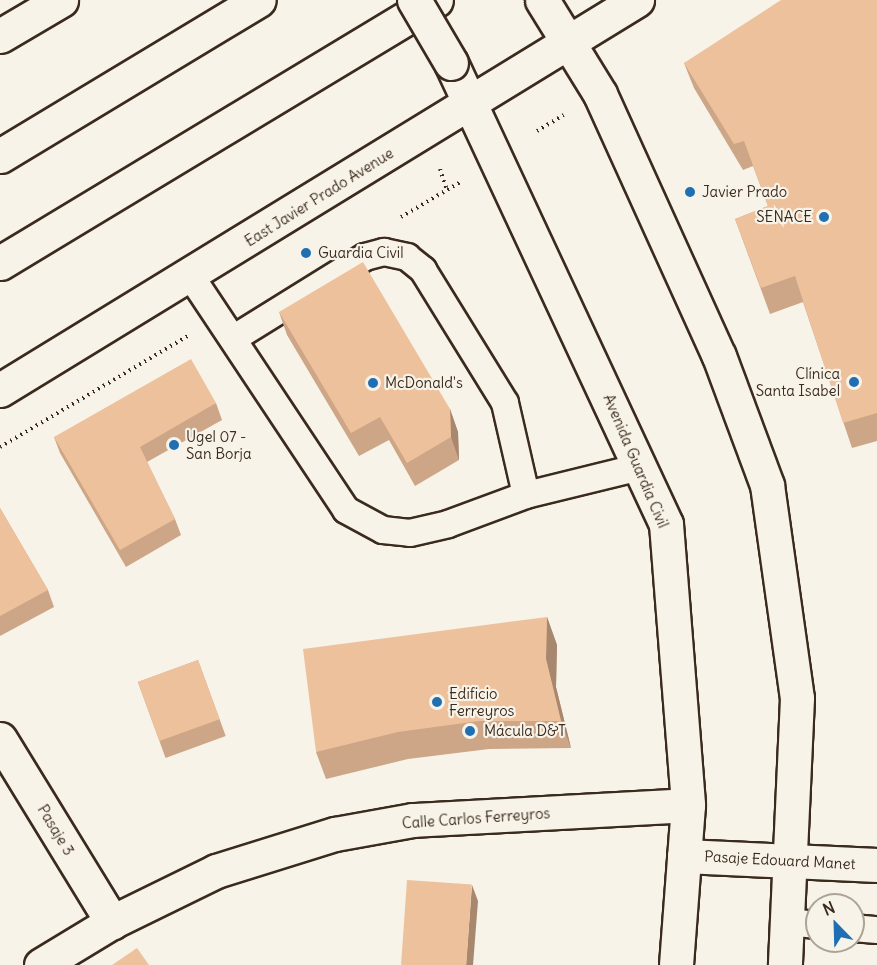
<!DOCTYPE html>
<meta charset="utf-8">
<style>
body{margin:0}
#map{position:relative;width:877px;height:965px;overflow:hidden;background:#f7f3e8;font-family:Delius,sans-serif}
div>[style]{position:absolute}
.path>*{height:4px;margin-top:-2px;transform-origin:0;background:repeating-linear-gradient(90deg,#3b2a1e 0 1.5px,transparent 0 6px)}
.roads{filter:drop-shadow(2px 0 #3b2a1e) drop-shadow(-2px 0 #3b2a1e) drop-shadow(0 2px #3b2a1e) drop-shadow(0 -2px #3b2a1e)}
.lane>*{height:26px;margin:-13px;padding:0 13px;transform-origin:13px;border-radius:13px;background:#f7f3e8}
.street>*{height:33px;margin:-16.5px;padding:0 16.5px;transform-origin:16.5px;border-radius:16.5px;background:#f7f3e8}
.secondary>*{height:33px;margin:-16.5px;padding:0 16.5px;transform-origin:16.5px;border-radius:16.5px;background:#f7f3e8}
.primary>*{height:33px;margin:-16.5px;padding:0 16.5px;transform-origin:16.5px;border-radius:16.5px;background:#f7f3e8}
.highway>*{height:33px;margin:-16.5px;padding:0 16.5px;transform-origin:16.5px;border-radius:16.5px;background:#f7f3e8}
.bridges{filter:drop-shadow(2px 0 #3b2a1e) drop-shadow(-2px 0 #3b2a1e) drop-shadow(0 2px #3b2a1e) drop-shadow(0 -2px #3b2a1e)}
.secondary-bridge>*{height:33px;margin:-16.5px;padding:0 16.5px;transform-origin:16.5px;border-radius:16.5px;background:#f7f3e8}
.wall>*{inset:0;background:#cda687;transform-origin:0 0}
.shaded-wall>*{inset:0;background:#a7876e}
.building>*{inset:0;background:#eec19d;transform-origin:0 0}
.dots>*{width:16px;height:16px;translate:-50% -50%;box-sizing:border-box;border:3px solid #f7f3e8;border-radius:50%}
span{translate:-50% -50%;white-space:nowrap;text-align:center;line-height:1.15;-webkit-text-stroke:4.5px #f7f3e8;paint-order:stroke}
.poi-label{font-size:15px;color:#3b2a1e}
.left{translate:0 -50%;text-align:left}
.right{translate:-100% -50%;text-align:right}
.street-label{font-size:15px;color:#3b2a1e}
.north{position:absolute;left:805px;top:893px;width:60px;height:60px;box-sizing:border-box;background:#f7f3e8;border:2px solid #aca397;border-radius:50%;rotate:337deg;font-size:16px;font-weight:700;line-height:24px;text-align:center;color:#3b2a1e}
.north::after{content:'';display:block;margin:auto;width:21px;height:27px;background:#1f6fb2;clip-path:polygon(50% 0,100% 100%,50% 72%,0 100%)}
</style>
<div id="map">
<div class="path">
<i style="left:537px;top:131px;width:31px;rotate:-31deg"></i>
<i style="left:440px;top:169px;width:23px;rotate:72deg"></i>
<i style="left:401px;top:217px;width:71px;rotate:-30.5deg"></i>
<i style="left:0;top:447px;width:218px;rotate:-30.6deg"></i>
</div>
<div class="roads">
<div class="lane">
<i style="left:190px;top:275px;width:282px;rotate:56.4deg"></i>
<i style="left:346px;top:510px;width:42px;rotate:28.4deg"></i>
<i style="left:383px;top:530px;width:27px;rotate:6deg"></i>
<i style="left:410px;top:533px;width:39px;rotate:-13deg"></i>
<i style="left:448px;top:524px;width:83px;rotate:-20.4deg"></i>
<i style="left:526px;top:495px;width:117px;rotate:-13.8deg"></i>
<i style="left:236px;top:337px;width:152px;rotate:-31.8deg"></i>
<i style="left:365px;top:257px;width:20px;rotate:-15deg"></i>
<i style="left:384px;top:252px;width:24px;rotate:12deg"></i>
<i style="left:407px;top:257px;width:21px;rotate:39deg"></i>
<i style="left:423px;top:270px;width:156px;rotate:58.3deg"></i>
<i style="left:505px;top:403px;width:94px;rotate:77.1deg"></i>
<i style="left:788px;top:922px;width:29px;rotate:6deg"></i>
<i style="left:853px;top:928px;width:24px;rotate:5deg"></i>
</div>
<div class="street">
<i style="left:0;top:739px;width:215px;rotate:58.5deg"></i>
<i style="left:684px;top:856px;width:193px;rotate:2.7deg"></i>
<i style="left:41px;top:965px;width:83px;rotate:-31.2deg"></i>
<i style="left:112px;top:922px;width:116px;rotate:-26.1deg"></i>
<i style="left:216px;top:871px;width:125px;rotate:-17.3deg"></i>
<i style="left:335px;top:834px;width:79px;rotate:-10.2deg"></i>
<i style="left:413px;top:820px;width:275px;rotate:-3.1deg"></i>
</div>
<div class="secondary">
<i style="left:542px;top:0;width:110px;rotate:58.3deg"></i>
<i style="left:600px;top:94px;width:288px;rotate:65.6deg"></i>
<i style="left:719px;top:356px;width:138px;rotate:69.6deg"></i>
<i style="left:767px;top:485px;width:215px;rotate:82deg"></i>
<i style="left:797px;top:698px;width:267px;rotate:92.6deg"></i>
<i style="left:451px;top:63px;width:509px;rotate:65deg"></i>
<i style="left:666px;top:524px;width:282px;rotate:85.5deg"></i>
<i style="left:688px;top:805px;width:160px;rotate:94.3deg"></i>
</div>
<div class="primary">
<i style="left:0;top:36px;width:71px;rotate:-30.5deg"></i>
<i style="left:0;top:390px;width:747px;rotate:-31.48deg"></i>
</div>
<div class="highway">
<i style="left:0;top:156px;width:302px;rotate:-31.1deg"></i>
<i style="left:0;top:263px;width:509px;rotate:-31.1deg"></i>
</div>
</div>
<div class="bridges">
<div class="secondary-bridge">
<i style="left:414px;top:0;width:73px;rotate:59.6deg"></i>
</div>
</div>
<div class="wall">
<i style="clip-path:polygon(877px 0,877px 441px,852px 448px,803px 302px,770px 314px,735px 219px,768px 206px,753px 166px,743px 170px,694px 88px,684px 63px)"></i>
<i style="clip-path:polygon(279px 312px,450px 409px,458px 432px,459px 460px,415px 486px,389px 440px,359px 456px,287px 335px)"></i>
<i style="clip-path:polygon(216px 403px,222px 420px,147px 462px,175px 519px,181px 535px,126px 567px,60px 453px,54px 437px)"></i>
<i style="clip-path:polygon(0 508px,48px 590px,54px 607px,0 636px)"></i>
<i style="clip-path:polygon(547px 617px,557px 645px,556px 687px,571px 748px,489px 749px,408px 759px,326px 779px,316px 752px)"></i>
<i style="left:198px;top:660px;width:81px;height:64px;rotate:70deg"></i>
</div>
<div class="shaded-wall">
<i style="clip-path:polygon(450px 409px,458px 432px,459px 460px,451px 437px)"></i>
<i style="clip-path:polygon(547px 617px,557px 645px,556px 687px,571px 748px,561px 721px,546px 659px)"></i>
<i style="clip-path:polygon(472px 885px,478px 901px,473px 965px,466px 965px)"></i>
</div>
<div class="building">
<i style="clip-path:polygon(781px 0,877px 0,877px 413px,843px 423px,795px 276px,761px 288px,735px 219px,768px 206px,744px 141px,734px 144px,684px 63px)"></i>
<i style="clip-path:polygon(363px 262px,450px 409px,451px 437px,407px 463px,380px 417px,351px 433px,279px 312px)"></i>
<i style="clip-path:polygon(191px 359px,216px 403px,140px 447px,175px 519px,120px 550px,54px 437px)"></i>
<i style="clip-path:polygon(0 508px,48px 590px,0 616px)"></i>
<i style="clip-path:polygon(547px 617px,546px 659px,561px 721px,479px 721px,398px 732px,316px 752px,303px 649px)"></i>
<i style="left:198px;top:660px;width:63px;height:64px;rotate:70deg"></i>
<i style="left:407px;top:880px;width:65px;height:85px;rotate:4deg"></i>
<i style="clip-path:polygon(137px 948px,149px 965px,112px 965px)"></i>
</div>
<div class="dots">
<i style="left:690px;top:192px;background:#1f6fb2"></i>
<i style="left:824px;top:217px;background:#1f6fb2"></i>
<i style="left:306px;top:253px;background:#1f6fb2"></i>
<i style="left:854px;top:382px;background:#1f6fb2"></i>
<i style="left:373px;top:383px;background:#1f6fb2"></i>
<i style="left:174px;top:445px;background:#1f6fb2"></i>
<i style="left:437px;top:702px;background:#1f6fb2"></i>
<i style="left:470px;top:731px;background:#1f6fb2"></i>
</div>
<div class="poi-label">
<span class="left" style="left:702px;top:192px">Javier Prado</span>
<span class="right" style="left:812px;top:217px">SENACE</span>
<span class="left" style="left:318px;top:253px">Guardia Civil</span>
<span class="right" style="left:840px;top:382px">Clínica<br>Santa Isabel</span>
<span class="left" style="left:385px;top:383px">McDonald's</span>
<span class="left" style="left:186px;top:445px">Ugel 07 -<br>San Borja</span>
<span class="left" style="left:449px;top:702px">Edificio<br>Ferreyros</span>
<span class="left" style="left:484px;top:731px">Mácula D&amp;T</span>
</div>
<div class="street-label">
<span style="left:319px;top:197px;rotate:-32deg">East Javier Prado Avenue</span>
<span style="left:636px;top:461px;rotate:67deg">Avenida Guardia Civil</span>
<span style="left:476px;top:818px;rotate:-4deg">Calle Carlos Ferreyros</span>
<span style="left:56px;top:830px;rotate:59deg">Pasaje 3</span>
<span style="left:780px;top:860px;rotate:3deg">Pasaje Edouard Manet</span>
</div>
<div class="north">N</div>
</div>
